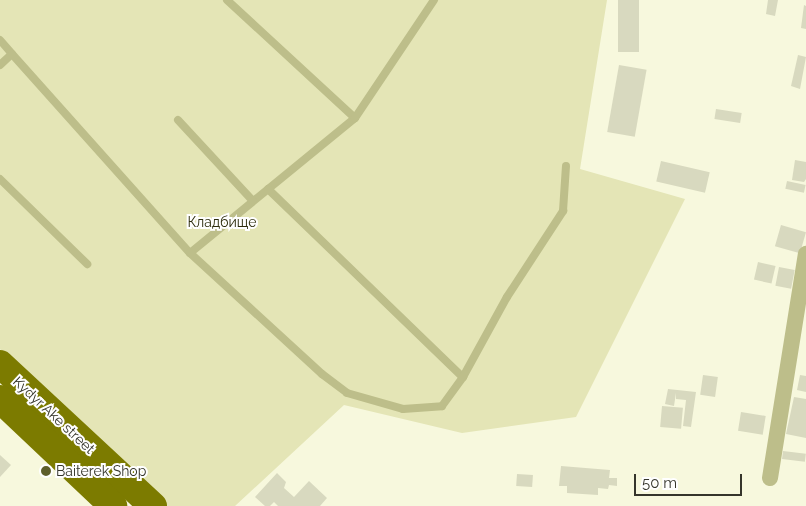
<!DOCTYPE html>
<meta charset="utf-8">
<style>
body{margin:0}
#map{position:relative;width:806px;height:506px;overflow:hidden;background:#f7f8dd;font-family:Raleway,sans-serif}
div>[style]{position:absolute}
.green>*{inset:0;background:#e4e5b6}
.building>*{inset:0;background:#d8d9bf;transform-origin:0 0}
.lane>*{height:8px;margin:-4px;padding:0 4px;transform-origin:4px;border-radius:4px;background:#bdbe8a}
.street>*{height:16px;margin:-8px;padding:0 8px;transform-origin:8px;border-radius:8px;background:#bdbe8a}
.highway>*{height:28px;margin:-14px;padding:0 14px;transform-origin:14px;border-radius:14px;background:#7c7b00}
.dots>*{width:14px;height:14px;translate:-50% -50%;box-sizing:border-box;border:2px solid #fff;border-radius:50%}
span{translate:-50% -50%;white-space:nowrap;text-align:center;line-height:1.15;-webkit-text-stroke:4px #fff;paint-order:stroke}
.park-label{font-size:14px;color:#2c2c0c}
.street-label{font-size:14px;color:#35352b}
.poi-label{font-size:14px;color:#35352b}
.left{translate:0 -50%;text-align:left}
.scale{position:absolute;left:634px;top:474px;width:108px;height:22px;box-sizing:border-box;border:2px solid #35352b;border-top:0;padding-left:6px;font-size:15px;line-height:18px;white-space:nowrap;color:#35352b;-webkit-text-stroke:4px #fff;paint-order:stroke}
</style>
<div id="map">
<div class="green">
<i style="clip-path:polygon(0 0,607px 0,580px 169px,685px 199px,576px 417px,462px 433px,344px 405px,235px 506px,168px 506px,23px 374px,0 349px)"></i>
</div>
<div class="building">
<i style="left:618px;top:0;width:21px;height:52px"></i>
<i style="clip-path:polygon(768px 0,778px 0,775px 16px,766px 14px)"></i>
<i style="clip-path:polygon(804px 5px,806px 6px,806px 29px,801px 28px)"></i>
<i style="clip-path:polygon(798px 55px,806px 57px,800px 89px,791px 86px)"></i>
<i style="left:619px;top:65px;width:28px;height:68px;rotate:10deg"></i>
<i style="left:716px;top:109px;width:26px;height:10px;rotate:9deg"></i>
<i style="clip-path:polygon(795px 160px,806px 162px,806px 179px,804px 182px,792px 180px)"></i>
<i style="left:661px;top:161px;width:50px;height:21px;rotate:13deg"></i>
<i style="left:787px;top:181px;width:19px;height:8px;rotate:12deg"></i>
<i style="left:781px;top:225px;width:26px;height:22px;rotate:16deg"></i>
<i style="left:758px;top:262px;width:18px;height:18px;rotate:13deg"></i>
<i style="left:779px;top:267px;width:16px;height:19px;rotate:11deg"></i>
<i style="left:703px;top:375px;width:15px;height:20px;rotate:8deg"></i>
<i style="clip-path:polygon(800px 375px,806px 376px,806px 392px,797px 390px)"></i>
<i style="clip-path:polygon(668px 389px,696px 392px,691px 427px,683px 426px,686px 400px,676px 399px,676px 393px,674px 406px,665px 404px)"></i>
<i style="clip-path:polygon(794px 397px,806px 399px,806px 438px,786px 434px)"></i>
<i style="left:662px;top:406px;width:21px;height:21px;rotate:5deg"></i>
<i style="left:741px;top:412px;width:25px;height:19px;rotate:9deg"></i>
<i style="left:783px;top:451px;width:23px;height:8px;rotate:7deg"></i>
<i style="clip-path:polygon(0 455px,11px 465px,0 477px)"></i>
<i style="clip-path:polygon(561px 466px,610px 470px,609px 478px,617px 478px,617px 486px,609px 485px,608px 489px,598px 488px,598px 495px,567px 493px,567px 486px,559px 486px)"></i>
<i style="clip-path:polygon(277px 473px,286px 482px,284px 488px,294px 497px,309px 481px,327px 498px,320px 506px,278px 506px,274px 502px,270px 506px,265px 506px,255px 497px)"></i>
<i style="left:517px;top:474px;width:16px;height:12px;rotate:4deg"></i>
</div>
<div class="lane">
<i style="left:227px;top:0;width:174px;rotate:42.7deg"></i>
<i style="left:0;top:40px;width:18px;rotate:49deg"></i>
<i style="left:0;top:65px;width:16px;rotate:-43deg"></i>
<i style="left:12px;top:54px;width:267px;rotate:48.2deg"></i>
<i style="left:190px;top:253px;width:213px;rotate:-39.3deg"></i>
<i style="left:355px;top:118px;width:142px;rotate:-56.2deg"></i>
<i style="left:178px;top:120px;width:110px;rotate:47.2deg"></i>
<i style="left:0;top:179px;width:122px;rotate:44.3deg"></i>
<i style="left:268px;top:189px;width:271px;rotate:44deg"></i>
<i style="left:190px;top:253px;width:179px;rotate:42.5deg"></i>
<i style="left:322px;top:374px;width:31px;rotate:37deg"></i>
<i style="left:347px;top:393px;width:58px;rotate:15.9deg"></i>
<i style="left:403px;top:409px;width:39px;rotate:-4deg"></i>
<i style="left:442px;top:406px;width:36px;rotate:-54deg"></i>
<i style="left:463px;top:377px;width:91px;rotate:-61.2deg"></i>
<i style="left:507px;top:297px;width:103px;rotate:-56.9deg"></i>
<i style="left:563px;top:211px;width:45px;rotate:-86.2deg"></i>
</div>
<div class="street">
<i style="left:770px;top:478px;width:227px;rotate:-80.9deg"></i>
</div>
<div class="highway">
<i style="left:0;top:364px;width:209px;rotate:42.9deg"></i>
<i style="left:0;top:399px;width:156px;rotate:43.4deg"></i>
</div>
<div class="dots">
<i style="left:46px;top:471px;background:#5e5f2c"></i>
</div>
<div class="park-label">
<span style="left:222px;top:222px">Кладбище</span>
</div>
<div class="street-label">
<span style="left:54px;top:415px;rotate:43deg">Kydyr Ake street</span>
</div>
<div class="poi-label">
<span class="left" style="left:56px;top:471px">Baiterek Shop</span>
</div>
<div class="scale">50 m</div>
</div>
